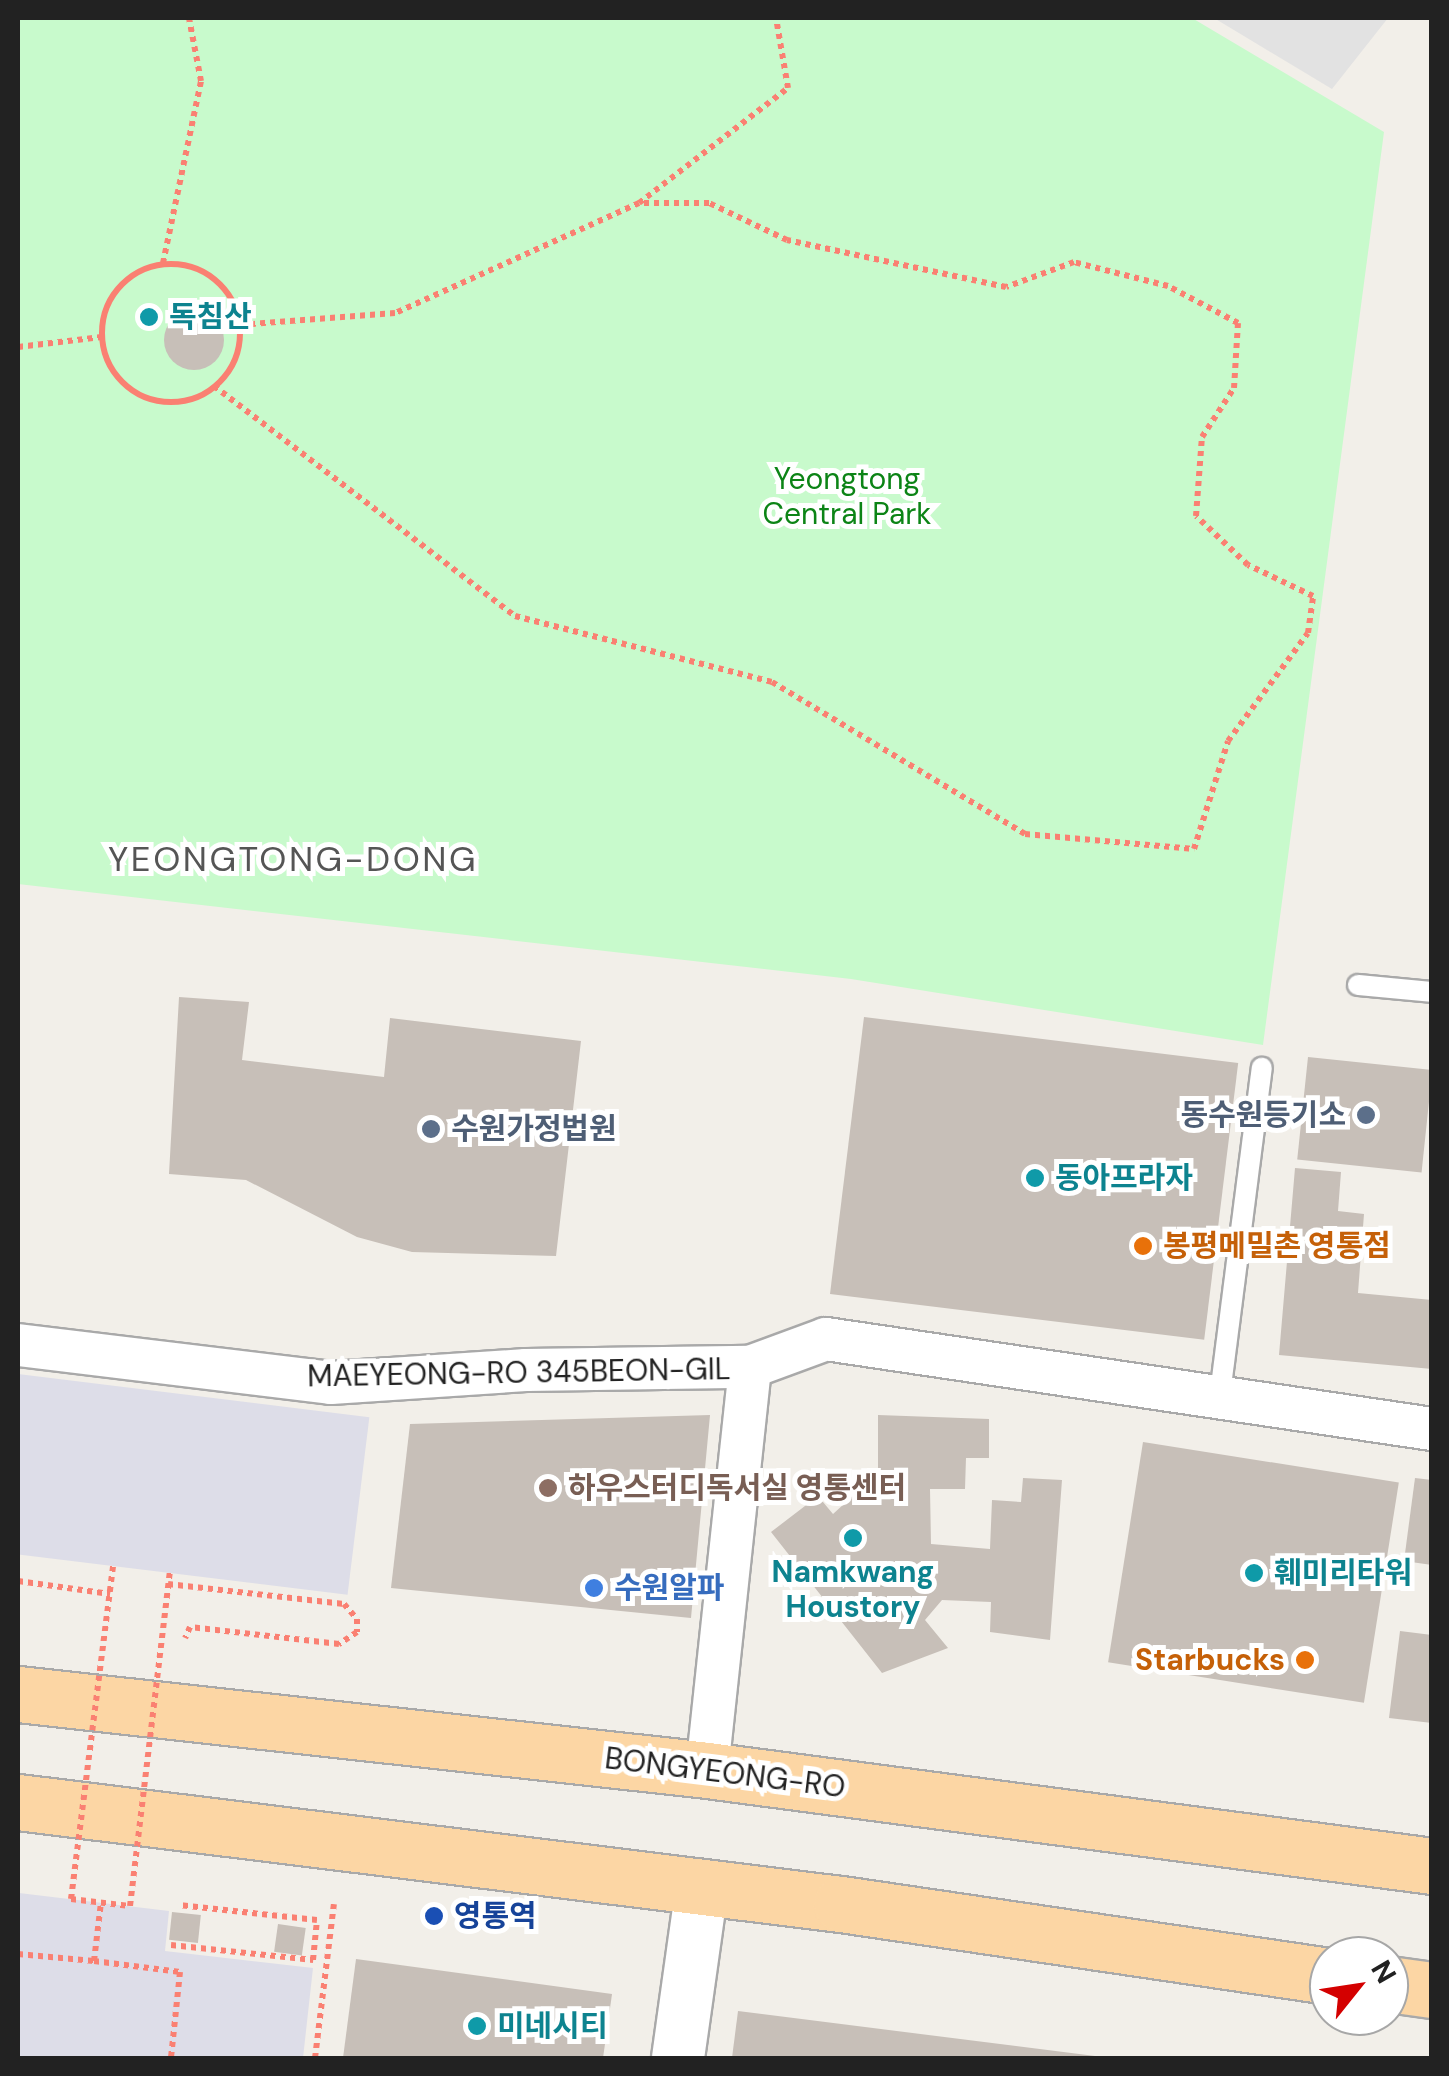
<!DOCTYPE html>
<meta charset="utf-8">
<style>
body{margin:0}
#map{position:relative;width:1449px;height:2076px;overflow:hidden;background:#f2efe9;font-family:"DM Sans","Noto Sans KR",sans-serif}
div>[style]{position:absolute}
.park>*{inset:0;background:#c8facc}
.parking>*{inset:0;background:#e2e2e2}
.plaza>*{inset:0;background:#dddde8;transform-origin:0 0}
.building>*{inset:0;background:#c7bfb8;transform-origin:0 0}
.round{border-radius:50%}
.path>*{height:6px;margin-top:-3px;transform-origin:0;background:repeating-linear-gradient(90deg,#fa8072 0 5px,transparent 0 10px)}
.path>.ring{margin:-3px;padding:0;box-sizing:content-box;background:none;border:6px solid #fa8072;border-radius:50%}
.roads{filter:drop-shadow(2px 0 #a9a9a9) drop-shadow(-2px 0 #a9a9a9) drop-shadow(0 2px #a9a9a9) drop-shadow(0 -2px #a9a9a9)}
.service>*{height:20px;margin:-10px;padding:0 10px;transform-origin:10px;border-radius:10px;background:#fff}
.minor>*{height:42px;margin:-21px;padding:0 21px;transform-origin:21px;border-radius:21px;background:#fff}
.tertiary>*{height:52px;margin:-26px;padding:0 26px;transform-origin:26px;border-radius:26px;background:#fff}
.primary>*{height:55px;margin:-27.5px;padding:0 27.5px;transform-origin:27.5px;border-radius:27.5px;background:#fcd6a4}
.path-bridge>*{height:6px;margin-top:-3px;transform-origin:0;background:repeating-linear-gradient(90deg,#fa8072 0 5px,transparent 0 10px)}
.dots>*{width:28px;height:28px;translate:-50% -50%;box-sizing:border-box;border:5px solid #fff;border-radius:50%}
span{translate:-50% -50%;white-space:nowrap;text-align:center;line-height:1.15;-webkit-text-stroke:10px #fff;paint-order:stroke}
.culture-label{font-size:30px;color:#0d838f;font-weight:700}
.left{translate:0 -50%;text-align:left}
.park-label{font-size:30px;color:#0c8416}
.service-label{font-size:30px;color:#4e5e75;font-weight:700}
.right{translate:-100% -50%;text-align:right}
.food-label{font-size:30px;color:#c56008;font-weight:700}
.street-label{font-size:30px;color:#222}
.education-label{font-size:30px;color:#785e54;font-weight:700}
.shop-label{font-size:30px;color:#366cbe;font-weight:700}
.transit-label{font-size:30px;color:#164399;font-weight:700}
.quarter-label{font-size:35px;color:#555;letter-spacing:2.5px}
.frame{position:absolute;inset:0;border:20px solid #222;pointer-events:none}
.north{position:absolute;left:1309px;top:1936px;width:100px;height:100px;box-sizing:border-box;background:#fff;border:2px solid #a7a7a7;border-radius:50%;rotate:60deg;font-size:28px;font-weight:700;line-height:40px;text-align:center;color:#222}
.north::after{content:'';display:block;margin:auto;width:35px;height:45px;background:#d40000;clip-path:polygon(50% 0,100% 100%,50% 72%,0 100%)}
</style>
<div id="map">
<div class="park">
<i style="clip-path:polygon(18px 18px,1192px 18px,1384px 132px,1263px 1045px,851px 979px,18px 884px)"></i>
</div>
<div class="parking">
<i style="clip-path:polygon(1214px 18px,1388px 18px,1332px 89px)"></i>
</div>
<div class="plaza">
<i style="left:18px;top:1374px;width:354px;height:179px;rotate:7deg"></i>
<i style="clip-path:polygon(19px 1893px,169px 1911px,165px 1951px,313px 1968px,303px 2058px,18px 2058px)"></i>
</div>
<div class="building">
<i class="round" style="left:164px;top:310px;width:60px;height:60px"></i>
<i style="clip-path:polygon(179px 997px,249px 1002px,242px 1060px,384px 1077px,390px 1018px,581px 1041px,556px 1256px,412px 1252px,357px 1237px,246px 1180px,169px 1174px)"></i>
<i style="left:864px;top:1017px;width:377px;height:279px;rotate:7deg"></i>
<i style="left:1308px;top:1057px;width:125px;height:103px;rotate:6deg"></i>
<i style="clip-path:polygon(1295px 1168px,1341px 1172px,1338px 1211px,1364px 1214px,1358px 1293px,1432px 1300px,1432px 1369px,1279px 1355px)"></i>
<i style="clip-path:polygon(710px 1415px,691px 1618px,391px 1588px,410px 1424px)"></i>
<i style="clip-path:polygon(878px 1415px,989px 1419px,989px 1458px,966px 1458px,965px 1489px,930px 1489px,931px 1544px,990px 1549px,992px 1500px,1021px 1502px,1023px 1478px,1062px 1480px,1050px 1640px,990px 1632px,991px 1602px,942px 1600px,925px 1620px,948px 1648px,882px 1673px,771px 1532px,818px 1496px,833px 1514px,878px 1473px)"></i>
<i style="left:1143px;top:1442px;width:259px;height:223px;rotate:9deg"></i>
<i style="clip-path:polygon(1415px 1478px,1432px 1480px,1432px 1565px,1404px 1561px)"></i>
<i style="clip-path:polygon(1400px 1631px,1432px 1635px,1432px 1723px,1389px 1718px)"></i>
<i style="left:172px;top:1912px;width:29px;height:28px;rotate:6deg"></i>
<i style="left:278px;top:1924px;width:28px;height:28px;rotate:8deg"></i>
<i style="clip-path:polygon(356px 1959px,612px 1994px,603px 2058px,343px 2058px)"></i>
<i style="clip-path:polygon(738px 2011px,1095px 2056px,1095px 2058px,732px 2058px)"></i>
</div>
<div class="path">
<i style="left:639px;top:203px;width:188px;rotate:-37.7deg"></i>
<i style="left:788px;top:88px;width:71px;rotate:-99.7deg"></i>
<i style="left:163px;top:263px;width:186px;rotate:-78.2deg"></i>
<i style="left:201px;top:81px;width:64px;rotate:-100.8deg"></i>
<i class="ring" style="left:102px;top:264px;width:132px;height:132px"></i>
<i style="left:18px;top:347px;width:84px;rotate:-6.9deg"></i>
<i style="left:214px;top:386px;width:379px;rotate:37.4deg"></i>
<i style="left:515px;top:616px;width:265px;rotate:14.4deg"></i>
<i style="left:772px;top:682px;width:295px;rotate:31deg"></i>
<i style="left:1025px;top:834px;width:170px;rotate:5.1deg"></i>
<i style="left:1194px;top:849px;width:113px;rotate:-72.5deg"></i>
<i style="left:1228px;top:741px;width:134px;rotate:-53.5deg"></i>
<i style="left:1308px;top:633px;width:37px;rotate:-82deg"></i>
<i style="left:1313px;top:596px;width:72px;rotate:-154.5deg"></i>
<i style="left:1248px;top:565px;width:71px;rotate:-136.7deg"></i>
<i style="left:1196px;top:516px;width:79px;rotate:-85.7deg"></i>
<i style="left:1202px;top:437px;width:59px;rotate:-56.9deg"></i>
<i style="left:1234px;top:388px;width:65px;rotate:-86.5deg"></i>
<i style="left:1238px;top:323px;width:79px;rotate:-152.1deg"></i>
<i style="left:1168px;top:286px;width:97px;rotate:-165.7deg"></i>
<i style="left:1074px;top:262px;width:72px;rotate:159.8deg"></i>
<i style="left:1006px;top:287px;width:224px;rotate:-167.9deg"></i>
<i style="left:787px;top:240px;width:86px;rotate:-154.6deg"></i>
<i style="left:709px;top:203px;width:70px;rotate:180deg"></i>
<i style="left:639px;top:203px;width:268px;rotate:155.7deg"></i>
<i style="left:395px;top:313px;width:155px;rotate:175.6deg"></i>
<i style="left:18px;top:1581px;width:93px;rotate:8deg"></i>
<i style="left:168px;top:1584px;width:177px;rotate:6.5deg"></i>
<i style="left:344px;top:1604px;width:20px;rotate:49deg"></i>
<i style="left:357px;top:1619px;width:13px;rotate:90deg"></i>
<i style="left:357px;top:1632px;width:22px;rotate:146deg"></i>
<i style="left:339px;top:1644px;width:150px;rotate:-173.5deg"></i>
<i style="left:190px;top:1627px;width:12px;rotate:114deg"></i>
<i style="left:71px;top:1899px;width:59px;rotate:6.8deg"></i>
<i style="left:171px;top:1945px;width:143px;rotate:6deg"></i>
<i style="left:313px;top:1960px;width:40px;rotate:-84.3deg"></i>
<i style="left:317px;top:1920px;width:139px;rotate:-173.8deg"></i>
<i style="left:18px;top:1954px;width:76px;rotate:5.3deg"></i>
<i style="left:94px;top:1961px;width:59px;rotate:-83.2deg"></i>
<i style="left:94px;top:1961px;width:87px;rotate:7.3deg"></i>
<i style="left:180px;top:1972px;width:86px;rotate:96deg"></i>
<i style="left:315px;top:2058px;width:155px;rotate:-83deg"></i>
</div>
<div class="roads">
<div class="service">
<i style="left:1358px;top:985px;width:74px;rotate:5.4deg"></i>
<i style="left:1220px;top:1394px;width:329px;rotate:-82.7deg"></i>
</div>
<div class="minor">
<i style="left:18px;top:1345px;width:315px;rotate:6.9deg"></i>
<i style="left:331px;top:1383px;width:195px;rotate:-3.8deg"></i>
<i style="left:526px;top:1370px;width:224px;rotate:-0.8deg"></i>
<i style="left:750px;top:1367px;width:81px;rotate:-20.2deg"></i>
<i style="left:826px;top:1339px;width:613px;rotate:8.45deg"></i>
<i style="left:707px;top:1770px;width:405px;rotate:-83.9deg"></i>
</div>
<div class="tertiary">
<i style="left:678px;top:2058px;width:173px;rotate:-82deg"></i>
</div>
<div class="primary">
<i style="left:18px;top:1694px;width:693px;rotate:6.29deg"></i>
<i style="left:707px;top:1770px;width:731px;rotate:7.54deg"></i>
<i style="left:18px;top:1802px;width:829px;rotate:7.07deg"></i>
<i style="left:841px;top:1904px;width:493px;rotate:8.4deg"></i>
<i style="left:1389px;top:1984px;width:43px;rotate:7.9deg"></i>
</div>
</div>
<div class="path-bridge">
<i style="left:71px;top:1899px;width:337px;rotate:-82.8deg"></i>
<i style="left:130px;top:1906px;width:337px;rotate:-83.2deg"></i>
</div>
<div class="dots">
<i style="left:149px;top:317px;background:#0f9aa8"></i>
<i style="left:1366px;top:1115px;background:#5c6f8a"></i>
<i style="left:431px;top:1129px;background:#5c6f8a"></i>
<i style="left:1035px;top:1178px;background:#0f9aa8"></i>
<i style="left:1143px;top:1246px;background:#e8710a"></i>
<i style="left:548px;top:1488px;background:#8d6e63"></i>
<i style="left:853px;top:1538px;background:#0f9aa8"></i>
<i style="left:1254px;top:1573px;background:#0f9aa8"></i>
<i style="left:594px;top:1588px;background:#3f7fe0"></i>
<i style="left:1305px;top:1660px;background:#e8710a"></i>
<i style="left:434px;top:1916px;background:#1a4fb4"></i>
<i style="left:477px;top:2026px;background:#0f9aa8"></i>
</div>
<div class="culture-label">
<span class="left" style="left:169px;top:317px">독침산</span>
<span class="left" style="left:1055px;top:1178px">동아프라자</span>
<span style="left:853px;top:1589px">Namkwang<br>Houstory</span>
<span class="left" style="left:1274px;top:1573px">훼미리타워</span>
<span class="left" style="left:497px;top:2026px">미네시티</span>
</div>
<div class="park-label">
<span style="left:847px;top:496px">Yeongtong<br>Central Park</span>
</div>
<div class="service-label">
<span class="right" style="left:1346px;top:1115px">동수원등기소</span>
<span class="left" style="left:451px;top:1129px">수원가정법원</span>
</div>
<div class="food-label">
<span class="left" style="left:1163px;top:1246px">봉평메밀촌 영통점</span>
<span class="right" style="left:1285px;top:1660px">Starbucks</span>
</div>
<div class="street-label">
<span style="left:519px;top:1373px;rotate:-1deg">MAEYEONG-RO 345BEON-GIL</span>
<span style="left:725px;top:1773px;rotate:7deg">BONGYEONG-RO</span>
</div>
<div class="education-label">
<span class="left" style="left:568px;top:1488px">하우스터디독서실 영통센터</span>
</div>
<div class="shop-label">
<span class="left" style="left:614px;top:1588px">수원알파</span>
</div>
<div class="transit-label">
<span class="left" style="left:454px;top:1916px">영통역</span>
</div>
<div class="quarter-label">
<span style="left:293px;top:859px">YEONGTONG-DONG</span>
</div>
<div class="frame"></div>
<div class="north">N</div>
</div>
